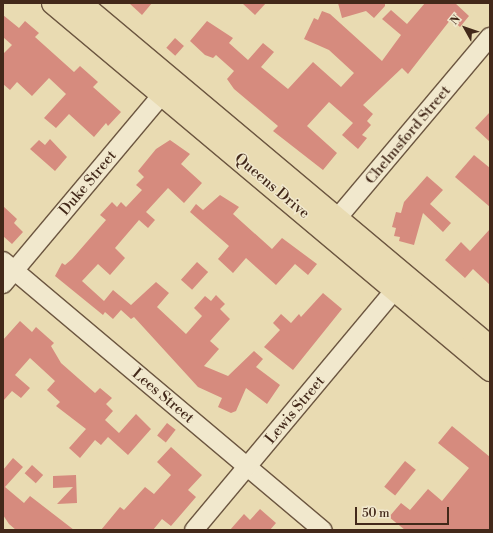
<!DOCTYPE html>
<style>
body{margin:0}
#map{position:relative;width:493px;height:533px;overflow:hidden;background:#e9dbb2;font-family:"Libre Bodoni",serif}
div>[style]{position:absolute}
.building>*{inset:0;background:#d68b7e;transform-origin:0 0}
.roads{filter:drop-shadow(1px 0 #6c5640) drop-shadow(-1px 0 #6c5640) drop-shadow(0 1px #6c5640) drop-shadow(0 -1px #6c5640)}
.minor>*{height:18px;margin:-9px;padding:0 9px;transform-origin:9px;border-radius:9px;background:#f1e8cd}
.major>*{height:22px;margin:-11px;padding:0 11px;transform-origin:11px;border-radius:11px;background:#e9dbb2}
span{translate:-50% -50%;white-space:nowrap;text-align:center;line-height:1.15;-webkit-text-stroke:3px #f1e8cd;paint-order:stroke}
.street-label{font-size:15px;color:#43291a}
.frame{position:absolute;inset:0;border:4px solid #43291a;pointer-events:none}
.north{position:absolute;left:445px;top:8px;width:40px;height:40px;-webkit-text-stroke:3px #f1e8cd;paint-order:stroke;rotate:310deg;font-size:11px;font-weight:700;line-height:16px;text-align:center;color:#43291a}
.north::after{content:'';display:block;margin:auto;width:14px;height:18px;background:#43291a;clip-path:polygon(50% 0,100% 100%,50% 72%,0 100%)}
.scale{position:absolute;left:355px;top:507px;width:94px;height:18px;box-sizing:border-box;border:2px solid #43291a;border-top:0;padding-left:5px;font-size:12px;line-height:14px;white-space:nowrap;color:#43291a;-webkit-text-stroke:3px #f1e8cd;paint-order:stroke}
</style>
<div id="map">
<div class="building">
<i style="clip-path:polygon(129px 3px,152px 3px,142px 15px)"></i>
<i style="clip-path:polygon(242px 3px,266px 3px,255px 15px)"></i>
<i style="clip-path:polygon(338px 3px,385px 3px,385px 6px,374px 18px,366px 11px,342px 18px)"></i>
<i style="clip-path:polygon(425px 3px,455px 3px,469px 16px,460px 27px,451px 19px,408px 74px,402px 68px,363px 105px,373px 114px,367px 121px,371px 125px,362px 135px,367px 138px,358px 149px,342px 135px,353px 123px,329px 102px,307px 126px,337px 153px,323px 170px,273px 131px,278px 126px,234px 89px,227px 79px,234px 71px,216px 55px,213px 58px,205px 55px,190px 41px,207px 21px,233px 38px,229px 43px,248px 60px,263px 43px,274px 52px,261px 67px,288px 89px,313px 62px,341px 87px,354px 73px,329px 50px,304px 39px,314px 18px,318px 20px,322px 11px,330px 14px,382px 61px,401px 35px,382px 19px,391px 10px,407px 24px)"></i>
<i style="clip-path:polygon(3px 15px,19px 28px,25px 21px,39px 33px,35px 37px,74px 72px,80px 66px,98px 82px,93px 87px,121px 112px,108px 126px,106px 123px,94px 137px,69px 114px,56px 128px,44px 118px,66px 94px,49px 78px,32px 96px,17px 82px,10px 90px,3px 84px,3px 54px,12px 45px,3px 37px)"></i>
<i style="left:175px;top:38px;width:12px;height:13px;rotate:42deg"></i>
<i style="clip-path:polygon(490px 112px,490px 142px,475px 128px)"></i>
<i style="clip-path:polygon(50px 139px,67px 157px,55px 171px,30px 149px,39px 140px,45px 145px)"></i>
<i style="clip-path:polygon(170px 140px,190px 154px,181px 164px,202px 183px,184px 203px,168px 188px,146px 212px,155px 220px,148px 228px,139px 220px,115px 248px,125px 258px,110px 275px,98px 264px,82px 281px,104px 301px,113px 290px,131px 305px,156px 282px,169px 293px,157px 307px,186px 334px,202px 316px,194px 308px,205px 296px,211px 301px,216px 295px,225px 304px,220px 309px,230px 319px,210px 341px,219px 349px,204px 366px,228px 376px,254px 351px,263px 359px,256px 367px,280px 385px,267px 404px,246px 388px,236px 411px,231px 413px,218px 407px,222px 398px,198px 387px,134px 317px,131px 319px,121px 310px,113px 319px,105px 312px,103px 315px,55px 276px,62px 263px,65px 265px,72px 259px,106px 220px,100px 215px,112px 202px,117px 207px,121px 202px,126px 207px,142px 190px,136px 185px,144px 177px,138px 171px,156px 149px)"></i>
<i style="clip-path:polygon(474px 155px,490px 168px,490px 207px,455px 177px)"></i>
<i style="clip-path:polygon(427px 176px,443px 190px,430px 204px,451px 223px,443px 232px,423px 213px,414px 245px,399px 241px,400px 237px,394px 236px,396px 228px,392px 227px,396px 212px,401px 213px,404px 202px)"></i>
<i style="clip-path:polygon(220px 195px,239px 207px,233px 214px,272px 249px,282px 238px,317px 264px,308px 275px,295px 264px,276px 285px,246px 258px,233px 273px,218px 259px,229px 246px,190px 212px,196px 204px,203px 210px)"></i>
<i style="clip-path:polygon(3px 206px,17px 219px,14px 223px,23px 232px,12px 244px,3px 236px)"></i>
<i style="clip-path:polygon(490px 229px,490px 285px,473px 269px,465px 278px,445px 260px,461px 242px,470px 251px)"></i>
<i style="left:197px;top:262px;width:15px;height:24px;rotate:42deg"></i>
<i style="clip-path:polygon(323px 293px,342px 309px,293px 370px,264px 347px,280px 330px,273px 323px,281px 314px,291px 323px,299px 314px,301px 317px)"></i>
<i style="clip-path:polygon(20px 321px,32px 332px,36px 327px,54px 343px,51px 346px,61px 363px,95px 393px,100px 388px,112px 398px,106px 404px,113px 411px,105px 420px,119px 433px,136px 414px,151px 429px,128px 455px,108px 437px,101px 445px,95px 440px,80px 458px,69px 448px,86px 429px,56px 406px,60px 402px,47px 390px,55px 381px,30px 358px,15px 375px,30px 388px,21px 398px,12px 391px,3px 401px,3px 340px)"></i>
<i style="left:167px;top:423px;width:11px;height:16px;rotate:38deg"></i>
<i style="clip-path:polygon(452px 426px,490px 457px,490px 530px,405px 530px,389px 517px,401px 503px,410px 510px,428px 489px,442px 501px,469px 468px,438px 443px)"></i>
<i style="clip-path:polygon(171px 447px,202px 475px,188px 490px,196px 497px,171px 526px,162px 519px,153px 530px,101px 530px,120px 507px,124px 510px,145px 487px,154px 494px,171px 475px,157px 462px)"></i>
<i style="clip-path:polygon(13px 458px,23px 467px,5px 487px,24px 503px,30px 496px,74px 530px,16px 530px,9px 524px,3px 515px,3px 470px)"></i>
<i style="left:405px;top:461px;width:14px;height:33px;rotate:39deg"></i>
<i style="left:32px;top:465px;width:15px;height:11px;rotate:42deg"></i>
<i style="clip-path:polygon(76px 475px,77px 503px,57px 504px,73px 487px,53px 488px,53px 476px)"></i>
<i style="clip-path:polygon(260px 509px,276px 523px,270px 530px,230px 530px,244px 514px,250px 520px)"></i>
</div>
<div class="roads">
<div class="minor">
<i style="left:329px;top:228px;width:250px;rotate:-49.9deg"></i>
<i style="left:3px;top:261px;width:418px;rotate:40.1deg"></i>
<i style="left:3px;top:284px;width:261px;rotate:-50deg"></i>
<i style="left:194px;top:530px;width:313px;rotate:-50.1deg"></i>
</div>
<div class="major">
<i style="left:53px;top:3px;width:571px;rotate:40.02deg"></i>
<i style="left:80px;top:3px;width:535px;rotate:40deg"></i>
</div>
</div>
<div class="street-label">
<span style="left:408px;top:135px;rotate:-50deg">Chelmsford Street</span>
<span style="left:88px;top:183px;rotate:-50deg">Duke Street</span>
<span style="left:272px;top:186px;rotate:40deg">Queens Drive</span>
<span style="left:163px;top:396px;rotate:40deg">Lees Street</span>
<span style="left:295px;top:410px;rotate:-50deg">Lewis Street</span>
</div>
<div class="frame"></div>
<div class="north">N</div>
<div class="scale">50 m</div>
</div>
